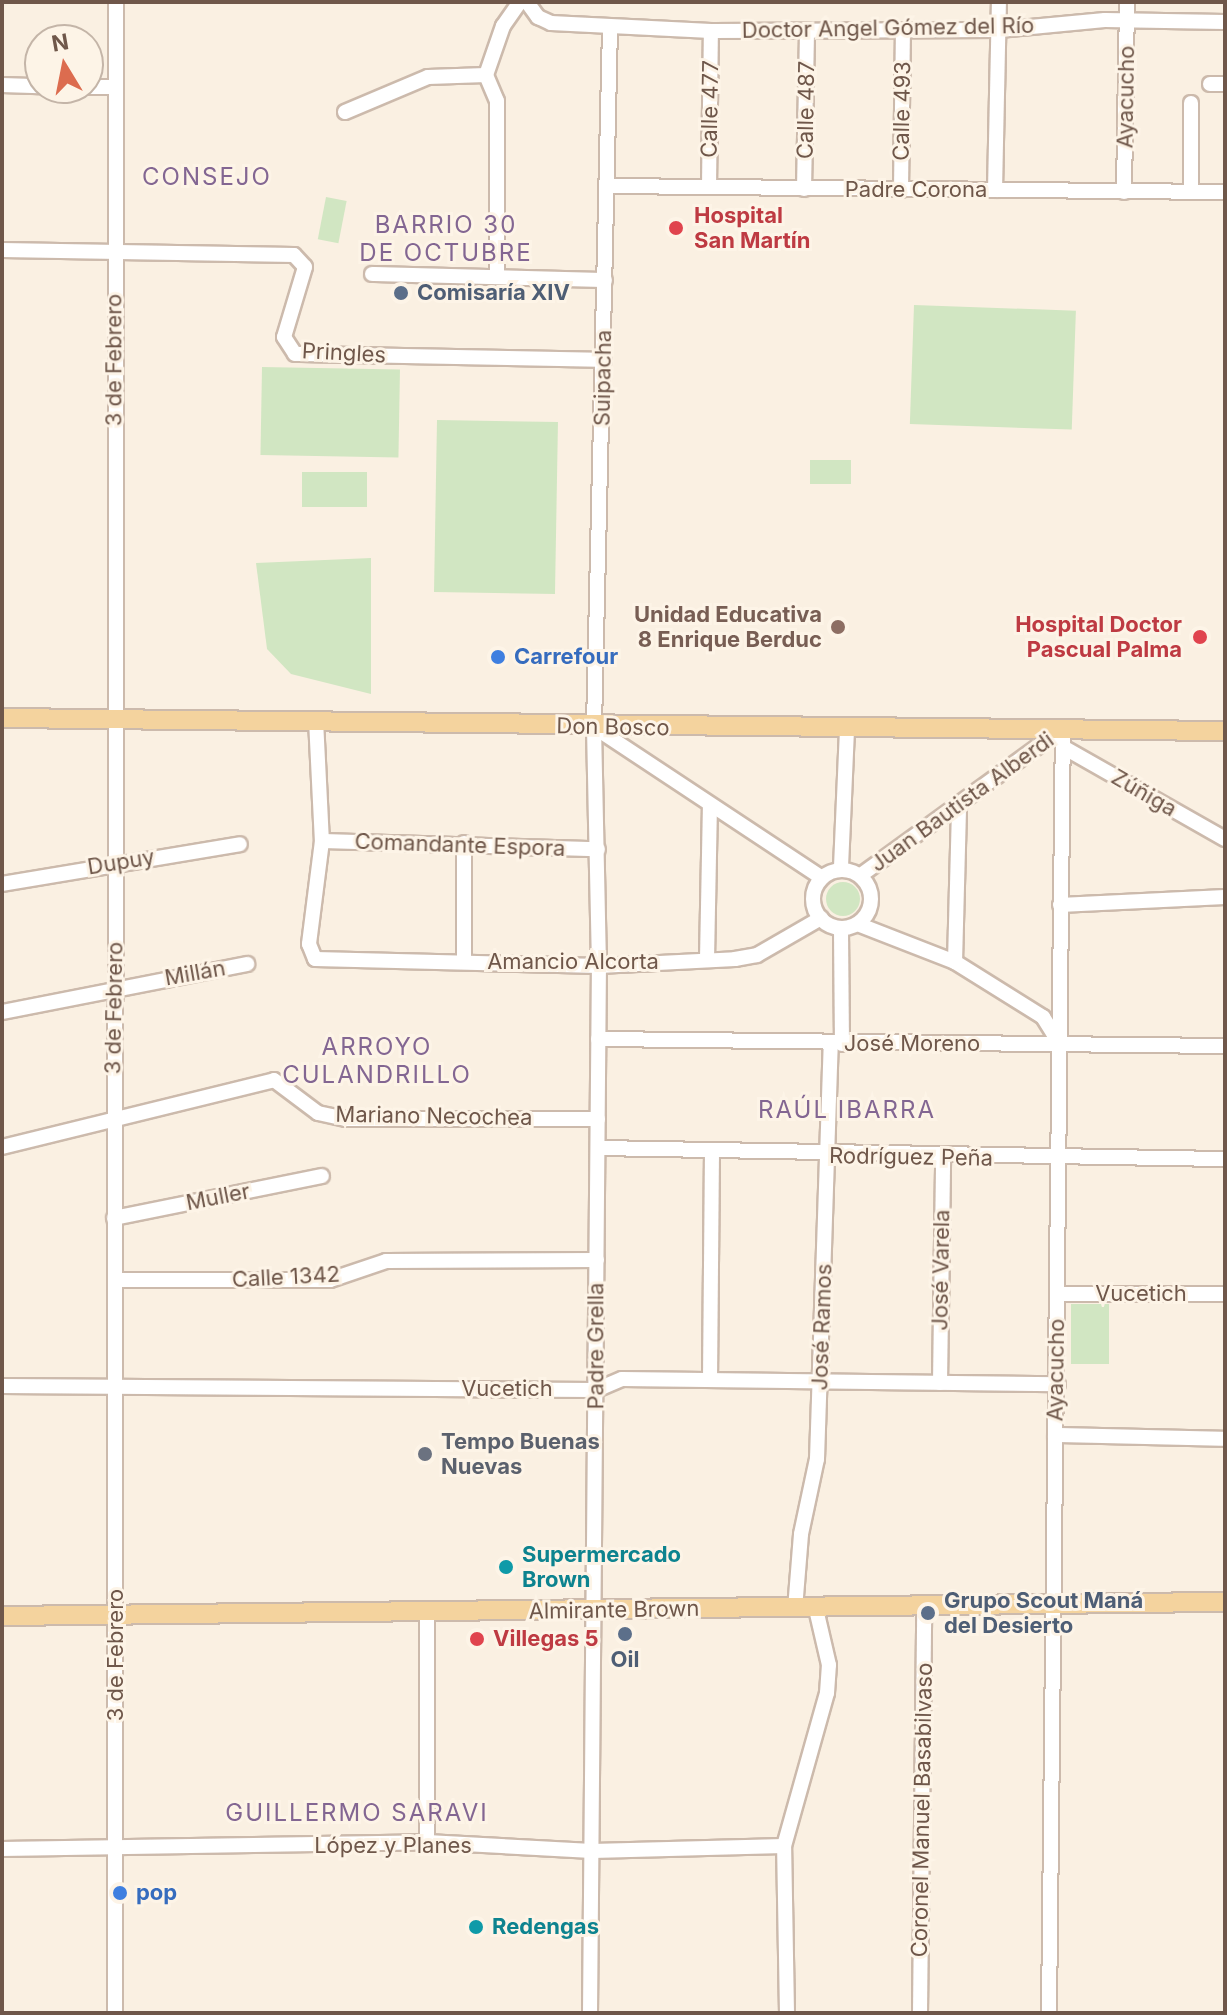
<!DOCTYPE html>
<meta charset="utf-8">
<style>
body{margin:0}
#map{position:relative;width:1227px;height:2015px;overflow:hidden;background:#faf0e2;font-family:Inter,sans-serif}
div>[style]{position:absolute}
.green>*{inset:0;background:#d1e6c2;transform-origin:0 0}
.round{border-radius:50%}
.roads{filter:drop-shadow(2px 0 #ccbaac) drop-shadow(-2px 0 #ccbaac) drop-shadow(0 2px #ccbaac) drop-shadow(0 -2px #ccbaac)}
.minor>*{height:14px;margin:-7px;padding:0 7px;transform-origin:7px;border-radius:7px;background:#fff}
.minor>.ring{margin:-7px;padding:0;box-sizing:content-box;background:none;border:14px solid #fff;border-radius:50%}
.major>*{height:18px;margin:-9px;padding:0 9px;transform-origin:9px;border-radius:9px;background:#f4d39e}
.dots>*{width:22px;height:22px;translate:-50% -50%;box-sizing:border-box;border:4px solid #fdf4e7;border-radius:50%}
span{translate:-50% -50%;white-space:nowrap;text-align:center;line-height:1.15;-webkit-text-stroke:6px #fdf4e7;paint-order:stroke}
.street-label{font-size:22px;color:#6f574a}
.health-label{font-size:22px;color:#be3a42;font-weight:700}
.left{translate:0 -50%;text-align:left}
.right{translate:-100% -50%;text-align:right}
.service-label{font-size:22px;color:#4e5e75;font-weight:700}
.education-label{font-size:22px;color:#785e54;font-weight:700}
.shop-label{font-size:22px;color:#366cbe;font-weight:700}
.worship-label{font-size:22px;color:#5b616d;font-weight:700}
.culture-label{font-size:22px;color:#0d838f;font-weight:700}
.neighbourhood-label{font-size:24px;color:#836692;letter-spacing:2px}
.frame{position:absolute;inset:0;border:4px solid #6f574a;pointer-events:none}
.north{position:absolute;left:24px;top:24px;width:80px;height:80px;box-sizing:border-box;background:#fdf4e7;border:2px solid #c4b5a8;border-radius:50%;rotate:350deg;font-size:22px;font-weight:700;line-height:32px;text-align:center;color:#6f574a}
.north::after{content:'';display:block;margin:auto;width:28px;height:36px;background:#dc6c4f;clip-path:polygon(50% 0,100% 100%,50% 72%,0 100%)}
</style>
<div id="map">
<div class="green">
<i style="left:326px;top:197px;width:21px;height:43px;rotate:11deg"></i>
<i style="left:914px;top:305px;width:162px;height:119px;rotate:2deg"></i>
<i style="left:262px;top:367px;width:138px;height:88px;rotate:1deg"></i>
<i style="left:437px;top:420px;width:121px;height:172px;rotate:1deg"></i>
<i style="left:810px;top:460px;width:41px;height:24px"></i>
<i style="left:302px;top:472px;width:65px;height:35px"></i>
<i style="clip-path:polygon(371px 558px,371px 694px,291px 674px,267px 649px,256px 563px)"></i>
<i class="round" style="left:826px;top:882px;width:34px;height:34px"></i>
<i style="left:1071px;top:1304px;width:38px;height:60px"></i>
</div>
<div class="roads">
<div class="minor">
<i style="left:527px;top:2px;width:19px;rotate:54deg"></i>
<i style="left:538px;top:17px;width:14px;rotate:25deg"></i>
<i style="left:551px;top:23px;width:160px;rotate:2.9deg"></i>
<i style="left:711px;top:31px;width:288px;rotate:-0.2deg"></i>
<i style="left:999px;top:30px;width:106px;rotate:-5.4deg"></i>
<i style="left:1105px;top:20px;width:120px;rotate:1deg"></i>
<i style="left:1210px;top:84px;width:15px"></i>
<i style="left:2px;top:85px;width:38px;rotate:2deg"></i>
<i style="left:88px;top:87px;width:27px"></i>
<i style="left:1191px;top:103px;width:89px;rotate:90deg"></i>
<i style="left:345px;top:112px;width:90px;rotate:-22.9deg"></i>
<i style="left:428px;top:77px;width:58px;rotate:-2deg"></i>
<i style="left:607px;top:186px;width:618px;rotate:0.56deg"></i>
<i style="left:709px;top:187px;width:156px;rotate:-89.3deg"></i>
<i style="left:804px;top:189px;width:158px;rotate:-88.9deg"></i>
<i style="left:901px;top:190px;width:158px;rotate:-89.3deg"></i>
<i style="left:995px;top:190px;width:188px;rotate:-88.8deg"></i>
<i style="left:1124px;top:192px;width:190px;rotate:-89.1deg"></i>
<i style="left:2px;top:250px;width:292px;rotate:1deg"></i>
<i style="left:294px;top:255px;width:16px;rotate:47deg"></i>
<i style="left:305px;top:267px;width:73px;rotate:106.7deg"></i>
<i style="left:284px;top:337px;width:20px;rotate:57deg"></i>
<i style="left:295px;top:354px;width:309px;rotate:1.1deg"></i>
<i style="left:372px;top:274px;width:233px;rotate:1.5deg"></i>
<i style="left:497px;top:277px;width:176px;rotate:-90deg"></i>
<i style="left:497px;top:101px;width:28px;rotate:-113deg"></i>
<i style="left:486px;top:75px;width:52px;rotate:-70.9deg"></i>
<i style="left:503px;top:26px;width:29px;rotate:-55deg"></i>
<i style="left:316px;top:720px;width:121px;rotate:87.2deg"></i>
<i style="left:322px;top:841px;width:104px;rotate:97.2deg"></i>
<i style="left:309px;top:944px;width:16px;rotate:68deg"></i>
<i style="left:315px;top:959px;width:284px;rotate:1.4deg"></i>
<i style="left:599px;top:966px;width:136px;rotate:-2.9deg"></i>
<i style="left:735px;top:959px;width:22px;rotate:-10deg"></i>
<i style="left:757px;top:955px;width:74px;rotate:-30deg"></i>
<i style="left:594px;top:727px;width:272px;rotate:33.5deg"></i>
<i style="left:1063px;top:747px;width:186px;rotate:29.6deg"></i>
<i style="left:322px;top:841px;width:276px;rotate:1.7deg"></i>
<i style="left:841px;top:867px;width:138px;rotate:-87.5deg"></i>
<i class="ring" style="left:813px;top:870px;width:44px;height:44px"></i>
<i style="left:861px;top:875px;width:250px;rotate:-36deg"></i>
<i style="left:2px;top:884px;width:241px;rotate:-9.5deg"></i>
<i style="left:1060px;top:905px;width:165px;rotate:-2.8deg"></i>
<i style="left:860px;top:925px;width:102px;rotate:21.3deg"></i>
<i style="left:955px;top:962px;width:104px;rotate:32deg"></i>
<i style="left:1043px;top:1017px;width:25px;rotate:58deg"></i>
<i style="left:841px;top:931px;width:113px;rotate:89.5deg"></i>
<i style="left:707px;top:959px;width:152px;rotate:-88.9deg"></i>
<i style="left:464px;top:962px;width:119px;rotate:-90deg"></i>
<i style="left:955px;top:962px;width:156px;rotate:-88.5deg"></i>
<i style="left:2px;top:1012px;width:250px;rotate:-11.1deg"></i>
<i style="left:598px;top:1039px;width:627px;rotate:0.64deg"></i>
<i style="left:2px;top:1147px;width:280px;rotate:-13.8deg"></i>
<i style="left:274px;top:1080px;width:55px;rotate:36.9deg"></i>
<i style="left:318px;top:1113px;width:29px;rotate:12deg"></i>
<i style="left:346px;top:1119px;width:252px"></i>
<i style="left:598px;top:1148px;width:627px;rotate:1.01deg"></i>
<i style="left:114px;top:1218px;width:212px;rotate:-11.4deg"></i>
<i style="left:116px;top:1280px;width:214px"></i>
<i style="left:330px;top:1280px;width:59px;rotate:-18.7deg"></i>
<i style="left:386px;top:1261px;width:211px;rotate:-0.3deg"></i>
<i style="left:1057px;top:1294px;width:168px"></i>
<i style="left:710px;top:1380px;width:228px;rotate:-89.5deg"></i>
<i style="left:940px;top:1383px;width:226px;rotate:-89.2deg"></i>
<i style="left:2px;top:1386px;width:594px;rotate:0.39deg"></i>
<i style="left:596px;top:1390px;width:28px;rotate:-23deg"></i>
<i style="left:622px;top:1379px;width:436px;rotate:0.7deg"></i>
<i style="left:1055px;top:1435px;width:170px;rotate:1.3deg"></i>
<i style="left:795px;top:1609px;width:75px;rotate:-85.4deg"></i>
<i style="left:801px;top:1534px;width:77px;rotate:-78deg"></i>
<i style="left:817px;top:1459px;width:415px;rotate:-88.1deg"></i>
<i style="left:427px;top:1613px;width:229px;rotate:90deg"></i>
<i style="left:2px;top:1849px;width:425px;rotate:-0.9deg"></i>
<i style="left:427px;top:1842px;width:165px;rotate:3.1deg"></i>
<i style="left:592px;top:1851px;width:192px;rotate:-1.5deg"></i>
<i style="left:115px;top:2013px;width:2011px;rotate:-89.97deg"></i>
<i style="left:590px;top:2013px;width:1047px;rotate:-89.51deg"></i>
<i style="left:599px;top:966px;width:239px;rotate:-91.2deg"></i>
<i style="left:594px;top:727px;width:699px;rotate:-88.69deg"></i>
<i style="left:787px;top:2013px;width:167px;rotate:-91deg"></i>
<i style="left:784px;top:1846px;width:159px;rotate:-74.3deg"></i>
<i style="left:827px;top:1693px;width:28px;rotate:-86deg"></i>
<i style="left:829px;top:1665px;width:57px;rotate:-103.1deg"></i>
<i style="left:920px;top:2013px;width:406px;rotate:-89.4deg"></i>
<i style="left:1049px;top:2013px;width:1285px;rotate:-89.38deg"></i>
</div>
<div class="major">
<i style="left:2px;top:718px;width:1223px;rotate:0.61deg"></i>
<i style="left:2px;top:1616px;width:1223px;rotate:-0.66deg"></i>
</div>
</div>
<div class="dots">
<i style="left:676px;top:228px;background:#e0444e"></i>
<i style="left:401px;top:293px;background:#5c6f8a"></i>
<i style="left:838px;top:627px;background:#8d6e63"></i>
<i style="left:1200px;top:637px;background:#e0444e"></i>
<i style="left:498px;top:657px;background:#3f7fe0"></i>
<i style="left:425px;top:1454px;background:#6b7280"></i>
<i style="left:506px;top:1567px;background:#0f9aa8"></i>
<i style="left:928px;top:1613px;background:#5c6f8a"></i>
<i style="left:625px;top:1634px;background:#5c6f8a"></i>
<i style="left:477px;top:1639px;background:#e0444e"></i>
<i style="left:120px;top:1893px;background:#3f7fe0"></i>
<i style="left:476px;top:1927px;background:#0f9aa8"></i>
</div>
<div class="street-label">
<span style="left:888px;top:28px;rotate:-1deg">Doctor Angel Gómez del Río</span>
<span style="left:1126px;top:97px;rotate:-89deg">Ayacucho</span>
<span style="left:710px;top:109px;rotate:-89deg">Calle 477</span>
<span style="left:806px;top:110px;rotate:-89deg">Calle 487</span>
<span style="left:902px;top:111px;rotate:-89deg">Calle 493</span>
<span style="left:916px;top:190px">Padre Corona</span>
<span style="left:344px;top:353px;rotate:3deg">Pringles</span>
<span style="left:114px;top:360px;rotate:-90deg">3 de Febrero</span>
<span style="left:603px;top:378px;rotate:-89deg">Suipacha</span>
<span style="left:613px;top:727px;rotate:1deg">Don Bosco</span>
<span style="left:1144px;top:793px;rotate:30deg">Zúñiga</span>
<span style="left:962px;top:802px;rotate:-36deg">Juan Bautista Alberdi</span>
<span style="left:460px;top:845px;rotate:2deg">Comandante Espora</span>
<span style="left:121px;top:862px;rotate:-9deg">Dupuy</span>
<span style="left:573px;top:962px">Amancio Alcorta</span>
<span style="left:195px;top:973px;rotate:-10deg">Millán</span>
<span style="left:114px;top:1008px;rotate:-89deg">3 de Febrero</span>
<span style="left:912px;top:1044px">José Moreno</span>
<span style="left:434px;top:1116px;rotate:1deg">Mariano Necochea</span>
<span style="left:911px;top:1157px;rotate:1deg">Rodríguez Peña</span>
<span style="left:218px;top:1197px;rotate:-11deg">Muller</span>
<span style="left:941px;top:1270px;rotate:-89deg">José Varela</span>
<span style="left:286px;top:1277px;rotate:-3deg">Calle 1342</span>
<span style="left:1141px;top:1294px">Vucetich</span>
<span style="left:822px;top:1327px;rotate:-88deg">José Ramos</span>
<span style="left:596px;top:1346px;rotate:-90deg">Padre Grella</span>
<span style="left:1056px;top:1370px;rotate:-89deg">Ayacucho</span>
<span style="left:507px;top:1389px">Vucetich</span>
<span style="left:614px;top:1610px;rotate:-1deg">Almirante Brown</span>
<span style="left:116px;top:1655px;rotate:-90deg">3 de Febrero</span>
<span style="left:922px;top:1810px;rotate:-89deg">Coronel Manuel Basabilvaso</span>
<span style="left:393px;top:1846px">López y Planes</span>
</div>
<div class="health-label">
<span class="left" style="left:694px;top:228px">Hospital<br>San Martín</span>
<span class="right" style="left:1182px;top:637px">Hospital Doctor<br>Pascual Palma</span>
<span class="left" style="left:493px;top:1639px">Villegas 5</span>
</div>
<div class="service-label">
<span class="left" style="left:417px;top:293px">Comisaría XIV</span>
<span class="left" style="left:944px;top:1613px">Grupo Scout Maná<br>del Desierto</span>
<span style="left:625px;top:1660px">Oil</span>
</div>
<div class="education-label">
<span class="right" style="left:822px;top:627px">Unidad Educativa<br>8 Enrique Berduc</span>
</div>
<div class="shop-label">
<span class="left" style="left:514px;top:657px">Carrefour</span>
<span class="left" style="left:136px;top:1893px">pop</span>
</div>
<div class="worship-label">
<span class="left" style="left:441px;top:1454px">Tempo Buenas<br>Nuevas</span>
</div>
<div class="culture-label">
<span class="left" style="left:522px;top:1567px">Supermercado<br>Brown</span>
<span class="left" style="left:492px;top:1927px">Redengas</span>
</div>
<div class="neighbourhood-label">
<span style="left:207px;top:177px">CONSEJO</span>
<span style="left:446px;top:239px">BARRIO 30<br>DE OCTUBRE</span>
<span style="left:377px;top:1061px">ARROYO<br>CULANDRILLO</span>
<span style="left:847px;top:1110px">RAÚL IBARRA</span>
<span style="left:357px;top:1813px">GUILLERMO SARAVI</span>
</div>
<div class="frame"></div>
<div class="north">N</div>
</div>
